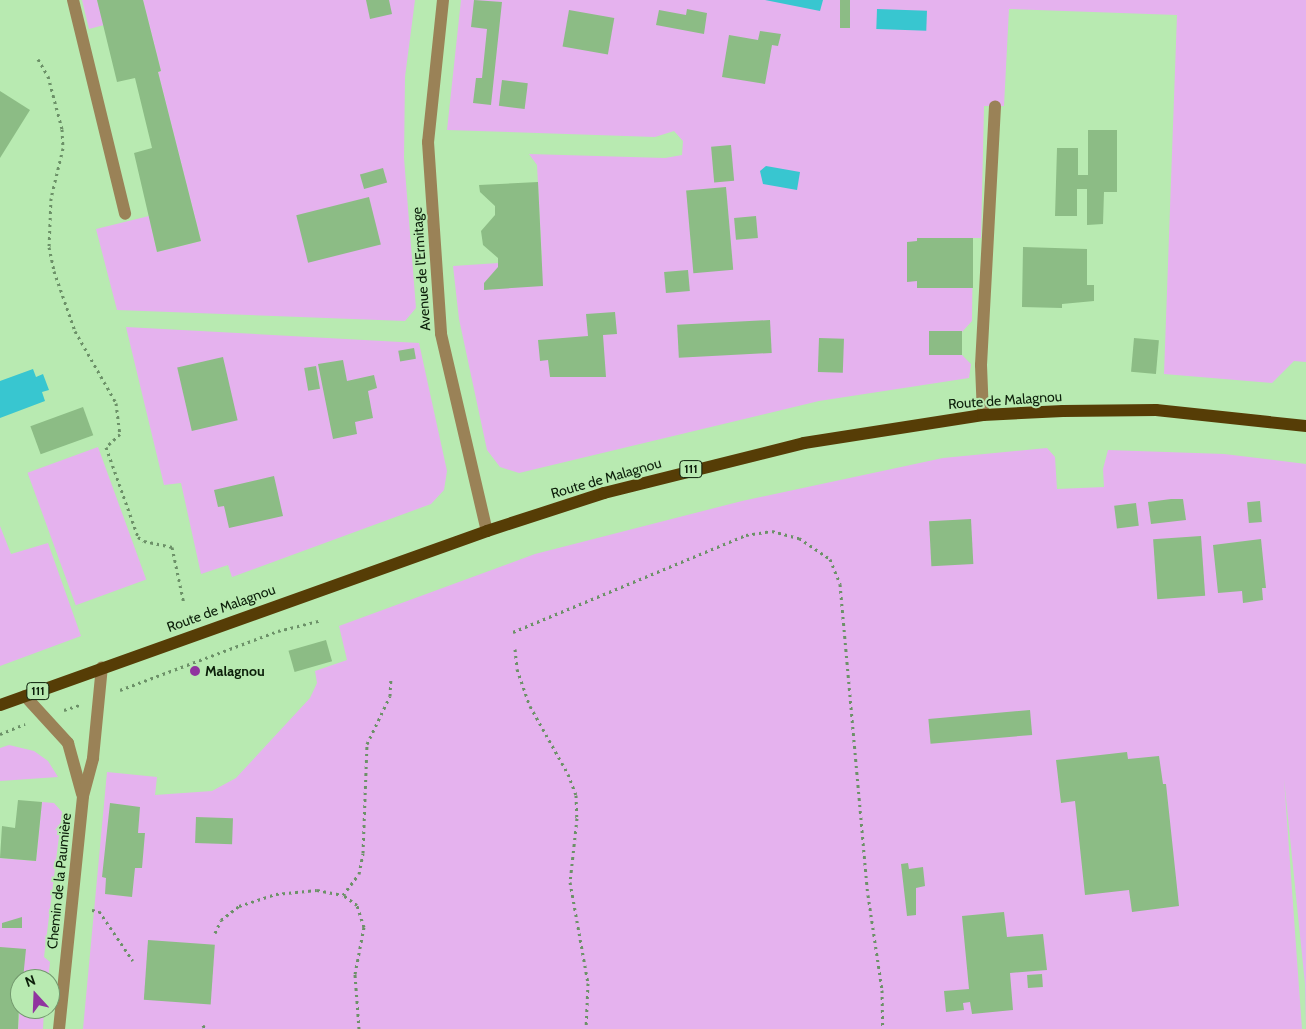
<!DOCTYPE html>
<meta charset="utf-8">
<style>
body{margin:0}
#map{position:relative;width:1306px;height:1029px;overflow:hidden;background:#b8eab1;font-family:Cabin,sans-serif}
div>[style]{position:absolute}
.green>*{inset:0;background:#e5b2ee;transform-origin:0 0}
.water>*{inset:0;background:#38c6d0;transform-origin:0 0}
.building>*{inset:0;background:#8cbc85;transform-origin:0 0}
.path>*{height:3px;margin-top:-1.5px;transform-origin:0;background:repeating-linear-gradient(90deg,#6c9168 0 2.5px,transparent 0 6.5px)}
.lane>*{height:12px;margin:-6px;padding:0 6px;transform-origin:6px;border-radius:6px;background:#9a8257}
.street>*{height:12px;margin:-6px;padding:0 6px;transform-origin:6px;border-radius:6px;background:#9a8257}
.primary>*{height:12px;margin:-6px;padding:0 6px;transform-origin:6px;border-radius:6px;background:#563d06}
.dots>*{width:14px;height:14px;translate:-50% -50%;box-sizing:border-box;border:2px solid #b8eab1;border-radius:50%}
span{translate:-50% -50%;white-space:nowrap;text-align:center;line-height:1.15;-webkit-text-stroke:4px #b8eab1;paint-order:stroke}
.shield-label span{padding:1px 4px;background:#b8eab1;border:1px solid;border-radius:4px;-webkit-text-stroke-width:0}
.shield-label{font-size:12px;color:#0c1f0a;font-weight:700}
.street-label{font-size:14px;color:#0c1f0a}
.poi-label{font-size:14px;color:#0c1f0a;font-weight:700}
.left{translate:0 -50%;text-align:left}
.north{position:absolute;left:10px;top:969px;width:50px;height:50px;box-sizing:border-box;background:#b8eab1;border:1px solid #73996e;border-radius:50%;rotate:340deg;font-size:14px;font-weight:700;line-height:20px;text-align:center;color:#0c1f0a}
.north::after{content:'';display:block;margin:auto;width:18px;height:22px;background:#90349f;clip-path:polygon(50% 0,100% 100%,50% 72%,0 100%)}
</style>
<div id="map">
<div class="green">
<i style="clip-path:polygon(82px 0,97px 0,104px 25px,89px 29px)"></i>
<i style="clip-path:polygon(143px 0,415px 0,405px 77px,404px 158px,416px 308px,405px 321px,117px 310px,96px 229px,149px 216px,157px 252px,201px 241px,158px 72px,161px 71px)"></i>
<i style="clip-path:polygon(461px 0,1306px 0,1306px 362px,1294px 361px,1272px 383px,1164px 374px,1177px 15px,1009px 9px,1004px 106px,984px 106px,981px 238px,973px 238px,972px 321px,962px 332px,962px 355px,971px 364px,969px 378px,819px 401px,519px 473px,500px 467px,487px 450px,459px 319px,453px 266px,542px 260px,537px 165px,529px 154px,665px 158px,682px 155px,683px 141px,674px 131px,655px 137px,447px 130px)"></i>
<i style="clip-path:polygon(126px 327px,419px 343px,447px 471px,444px 490px,431px 504px,232px 577px,228px 565px,201px 574px,181px 483px,164px 485px)"></i>
<i style="left:98px;top:447px;width:141px;height:75px;rotate:70deg"></i>
<i style="clip-path:polygon(1047px 448px,1055px 457px,1057px 489px,1104px 487px,1103px 469px,1108px 450px,1224px 454px,1306px 464px,1306px 1029px,1305px 984px,1284px 779px,1302px 1029px,83px 1029px,107px 772px,157px 777px,155px 795px,212px 791px,236px 778px,310px 698px,317px 683px,315px 671px,347px 660px,339px 626px,535px 554px,742px 501px,943px 458px)"></i>
<i style="clip-path:polygon(0 526px,11px 554px,48px 543px,81px 636px,0 666px)"></i>
<i style="clip-path:polygon(9px 745px,34px 751px,48px 761px,58px 777px,0 781px,0 748px)"></i>
<i style="clip-path:polygon(42px 802px,54px 803px,62px 812px,44px 957px,50px 962px,48px 979px,20px 979px,20px 1002px,0 1000px,0 858px,36px 861px)"></i>
<i style="clip-path:polygon(20px 1006px,20px 1009px,44px 1009px,43px 1029px,18px 1029px)"></i>
</div>
<div class="water">
<i style="clip-path:polygon(765px 0,823px 0,820px 11px)"></i>
<i style="left:877px;top:9px;width:50px;height:20px;rotate:2deg"></i>
<i style="clip-path:polygon(766px 166px,800px 172px,797px 190px,763px 184px,760px 171px)"></i>
<i style="clip-path:polygon(33px 369px,36px 377px,43px 374px,49px 390px,42px 392px,45px 401px,0 418px,0 381px)"></i>
</div>
<div class="building">
<i style="clip-path:polygon(97px 0,143px 0,161px 71px,158px 72px,201px 241px,157px 252px,134px 153px,152px 148px,135px 78px,117px 82px)"></i>
<i style="clip-path:polygon(366px 0,389px 0,392px 14px,370px 19px)"></i>
<i style="clip-path:polygon(474px 0,502px 2px,491px 105px,473px 103px,476px 78px,482px 78px,487px 29px,471px 27px)"></i>
<i style="left:840px;top:0;width:10px;height:28px"></i>
<i style="clip-path:polygon(687px 9px,707px 13px,704px 34px,656px 25px,659px 10px,686px 15px)"></i>
<i style="left:569px;top:10px;width:46px;height:37px;rotate:10deg"></i>
<i style="clip-path:polygon(760px 31px,781px 34px,778px 46px,772px 45px,765px 84px,722px 77px,729px 35px,758px 40px)"></i>
<i style="left:502px;top:80px;width:26px;height:26px;rotate:7deg"></i>
<i style="clip-path:polygon(0 91px,30px 110px,0 158px)"></i>
<i style="clip-path:polygon(1088px 130px,1117px 130px,1117px 192px,1104px 192px,1103px 224px,1087px 225px,1087px 189px,1077px 189px,1077px 216px,1055px 216px,1057px 148px,1078px 148px,1078px 175px,1088px 175px)"></i>
<i style="left:731px;top:145px;width:36px;height:20px;rotate:85deg"></i>
<i style="left:383px;top:168px;width:15px;height:24px;rotate:74deg"></i>
<i style="clip-path:polygon(538px 182px,543px 286px,484px 290px,484px 283px,498px 267px,498px 258px,483px 245px,481px 231px,495px 215px,495px 206px,480px 192px,479px 185px)"></i>
<i style="left:726px;top:187px;width:83px;height:40px;rotate:85deg"></i>
<i style="left:369px;top:197px;width:49px;height:75px;rotate:76deg"></i>
<i style="left:756px;top:216px;width:22px;height:22px;rotate:85deg"></i>
<i style="clip-path:polygon(917px 238px,973px 238px,973px 288px,917px 288px,917px 281px,907px 282px,907px 242px,917px 241px)"></i>
<i style="clip-path:polygon(1023px 247px,1087px 249px,1087px 285px,1094px 285px,1094px 301px,1062px 304px,1062px 308px,1022px 307px)"></i>
<i style="left:688px;top:270px;width:21px;height:24px;rotate:85deg"></i>
<i style="clip-path:polygon(615px 312px,617px 334px,603px 335px,606px 377px,550px 377px,548px 360px,540px 361px,538px 340px,588px 336px,586px 314px)"></i>
<i style="left:770px;top:320px;width:33px;height:93px;rotate:87deg"></i>
<i style="left:929px;top:331px;width:33px;height:24px"></i>
<i style="left:819px;top:338px;width:25px;height:34px;rotate:2deg"></i>
<i style="left:1134px;top:338px;width:25px;height:34px;rotate:5deg"></i>
<i style="left:414px;top:348px;width:11px;height:16px;rotate:80deg"></i>
<i style="left:223px;top:357px;width:65px;height:47px;rotate:77deg"></i>
<i style="clip-path:polygon(343px 360px,347px 381px,374px 375px,377px 388px,368px 391px,373px 418px,355px 422px,357px 434px,333px 439px,318px 364px)"></i>
<i style="left:316px;top:366px;width:23px;height:12px;rotate:80deg"></i>
<i style="left:83px;top:407px;width:30px;height:56px;rotate:70deg"></i>
<i style="clip-path:polygon(274px 476px,283px 516px,229px 528px,224px 506px,218px 507px,214px 490px)"></i>
<i style="clip-path:polygon(1171px 499px,1183px 499px,1186px 520px,1151px 524px,1148px 502px)"></i>
<i style="left:1260px;top:501px;width:21px;height:13px;rotate:85deg"></i>
<i style="left:1136px;top:503px;width:23px;height:22px;rotate:83deg"></i>
<i style="left:971px;top:519px;width:45px;height:42px;rotate:87deg"></i>
<i style="left:1201px;top:536px;width:60px;height:48px;rotate:86deg"></i>
<i style="clip-path:polygon(1261px 539px,1266px 588px,1262px 588px,1263px 600px,1243px 603px,1242px 591px,1218px 593px,1213px 545px)"></i>
<i style="left:326px;top:640px;width:22px;height:39px;rotate:74deg"></i>
<i style="left:1030px;top:710px;width:25px;height:102px;rotate:85deg"></i>
<i style="clip-path:polygon(1127px 752px,1128px 759px,1159px 756px,1163px 784px,1166px 784px,1179px 906px,1132px 912px,1129px 890px,1085px 895px,1075px 801px,1061px 803px,1056px 760px)"></i>
<i style="clip-path:polygon(18px 800px,42px 802px,36px 861px,0 858px,2px 826px,15px 828px)"></i>
<i style="clip-path:polygon(110px 803px,140px 807px,138px 833px,145px 833px,142px 868px,135px 868px,132px 897px,105px 894px,106px 878px,102px 877px)"></i>
<i style="left:196px;top:817px;width:37px;height:26px;rotate:2deg"></i>
<i style="clip-path:polygon(908px 863px,909px 869px,923px 867px,925px 886px,916px 888px,916px 915px,907px 916px,901px 864px)"></i>
<i style="clip-path:polygon(1004px 912px,1007px 937px,1043px 934px,1047px 970px,1010px 973px,1013px 1010px,972px 1014px,970px 1002px,963px 1003px,964px 1010px,946px 1012px,944px 991px,969px 989px,962px 916px)"></i>
<i style="clip-path:polygon(22px 917px,22px 928px,2px 928px,2px 923px)"></i>
<i style="left:148px;top:940px;width:67px;height:60px;rotate:4deg"></i>
<i style="clip-path:polygon(0 947px,26px 949px,23px 979px,20px 979px,18px 1029px,0 1029px)"></i>
<i style="left:1042px;top:974px;width:13px;height:15px;rotate:86deg"></i>
</div>
<div class="path">
<i style="left:38px;top:59px;width:20px;rotate:60deg"></i>
<i style="left:48px;top:76px;width:55px;rotate:75.2deg"></i>
<i style="left:62px;top:129px;width:19px;rotate:87deg"></i>
<i style="left:63px;top:148px;width:51px;rotate:103.5deg"></i>
<i style="left:51px;top:198px;width:49px;rotate:92.3deg"></i>
<i style="left:49px;top:247px;width:25px;rotate:78deg"></i>
<i style="left:54px;top:271px;width:64px;rotate:70.7deg"></i>
<i style="left:75px;top:331px;width:83px;rotate:60.3deg"></i>
<i style="left:116px;top:403px;width:31px;rotate:83deg"></i>
<i style="left:120px;top:434px;width:19px;rotate:137deg"></i>
<i style="left:106px;top:447px;width:96px;rotate:70.4deg"></i>
<i style="left:138px;top:537px;width:7px;rotate:34deg"></i>
<i style="left:144px;top:541px;width:29px;rotate:12deg"></i>
<i style="left:172px;top:547px;width:58px;rotate:78.1deg"></i>
<i style="left:513px;top:632px;width:252px;rotate:-22.6deg"></i>
<i style="left:746px;top:535px;width:26px;rotate:-9deg"></i>
<i style="left:772px;top:531px;width:28px;rotate:15deg"></i>
<i style="left:799px;top:538px;width:37px;rotate:34deg"></i>
<i style="left:830px;top:559px;width:27px;rotate:68deg"></i>
<i style="left:840px;top:584px;width:312px;rotate:84.9deg"></i>
<i style="left:868px;top:895px;width:96px;rotate:81.6deg"></i>
<i style="left:882px;top:990px;width:39px;rotate:89deg"></i>
<i style="left:515px;top:649px;width:20px;rotate:84deg"></i>
<i style="left:517px;top:669px;width:39px;rotate:71deg"></i>
<i style="left:530px;top:706px;width:78px;rotate:60.8deg"></i>
<i style="left:568px;top:774px;width:22px;rotate:69deg"></i>
<i style="left:576px;top:795px;width:23px;rotate:88deg"></i>
<i style="left:577px;top:818px;width:64px;rotate:96.2deg"></i>
<i style="left:570px;top:882px;width:103px;rotate:79.9deg"></i>
<i style="left:588px;top:983px;width:46px;rotate:92.5deg"></i>
<i style="left:120px;top:690px;width:169px;rotate:-20.5deg"></i>
<i style="left:278px;top:631px;width:45px;rotate:-14deg"></i>
<i style="left:64px;top:710px;width:16px;rotate:-18deg"></i>
<i style="left:0;top:734px;width:27px;rotate:-22deg"></i>
<i style="left:92px;top:910px;width:7px;rotate:8deg"></i>
<i style="left:99px;top:911px;width:60px;rotate:55.8deg"></i>
<i style="left:215px;top:933px;width:14px;rotate:-65deg"></i>
<i style="left:221px;top:920px;width:23px;rotate:-38deg"></i>
<i style="left:239px;top:906px;width:39px;rotate:-18deg"></i>
<i style="left:276px;top:894px;width:41px;rotate:-5.6deg"></i>
<i style="left:317px;top:890px;width:26px;rotate:11deg"></i>
<i style="left:203px;top:1025px;width:4px;rotate:63deg"></i>
<i style="left:359px;top:1029px;width:55px;rotate:-94.2deg"></i>
<i style="left:355px;top:974px;width:48px;rotate:-79.2deg"></i>
<i style="left:364px;top:927px;width:23px;rotate:-108deg"></i>
<i style="left:357px;top:905px;width:17px;rotate:-144deg"></i>
<i style="left:343px;top:895px;width:26px;rotate:-53deg"></i>
<i style="left:359px;top:874px;width:21px;rotate:-79deg"></i>
<i style="left:363px;top:853px;width:109px;rotate:-87.9deg"></i>
<i style="left:367px;top:744px;width:53px;rotate:-64.4deg"></i>
<i style="left:390px;top:696px;width:19px;rotate:-87deg"></i>
</div>
<div class="lane">
<i style="left:73px;top:0;width:220px;rotate:76.3deg"></i>
<i style="left:983px;top:415px;width:50px;rotate:-92.3deg"></i>
<i style="left:981px;top:365px;width:259px;rotate:-86.9deg"></i>
</div>
<div class="street">
<i style="left:443px;top:0;width:143px;rotate:96deg"></i>
<i style="left:428px;top:142px;width:192px;rotate:86.1deg"></i>
<i style="left:441px;top:334px;width:202px;rotate:76.9deg"></i>
<i style="left:25px;top:696px;width:64px;rotate:47.5deg"></i>
<i style="left:68px;top:743px;width:53px;rotate:74.6deg"></i>
<i style="left:59px;top:1029px;width:234px;rotate:-84.1deg"></i>
<i style="left:83px;top:796px;width:39px;rotate:-75deg"></i>
<i style="left:93px;top:758px;width:91px;rotate:-84.4deg"></i>
</div>
<div class="primary">
<i style="left:0;top:705px;width:517px;rotate:-19.66deg"></i>
<i style="left:487px;top:531px;width:123px;rotate:-18deg"></i>
<i style="left:604px;top:493px;width:206px;rotate:-14deg"></i>
<i style="left:804px;top:443px;width:181px;rotate:-8.9deg"></i>
<i style="left:983px;top:415px;width:80px;rotate:-2.9deg"></i>
<i style="left:1063px;top:411px;width:93px;rotate:-0.6deg"></i>
<i style="left:1156px;top:410px;width:151px;rotate:6.1deg"></i>
</div>
<div class="dots">
<i style="left:195px;top:671px;background:#90349f"></i>
</div>
<div class="shield-label">
<span style="left:691px;top:469px">111</span>
<span style="left:38px;top:691px">111</span>
</div>
<div class="street-label">
<span style="left:421px;top:269px;rotate:-94deg">Avenue de l'Ermitage</span>
<span style="left:1005px;top:400px;rotate:-4deg">Route de Malagnou</span>
<span style="left:606px;top:478px;rotate:-16deg">Route de Malagnou</span>
<span style="left:221px;top:608px;rotate:-20deg">Route de Malagnou</span>
<span style="left:59px;top:881px;rotate:-84deg">Chemin de la Paumière</span>
</div>
<div class="poi-label">
<span class="left" style="left:205px;top:671px">Malagnou</span>
</div>
<div class="north">N</div>
</div>
